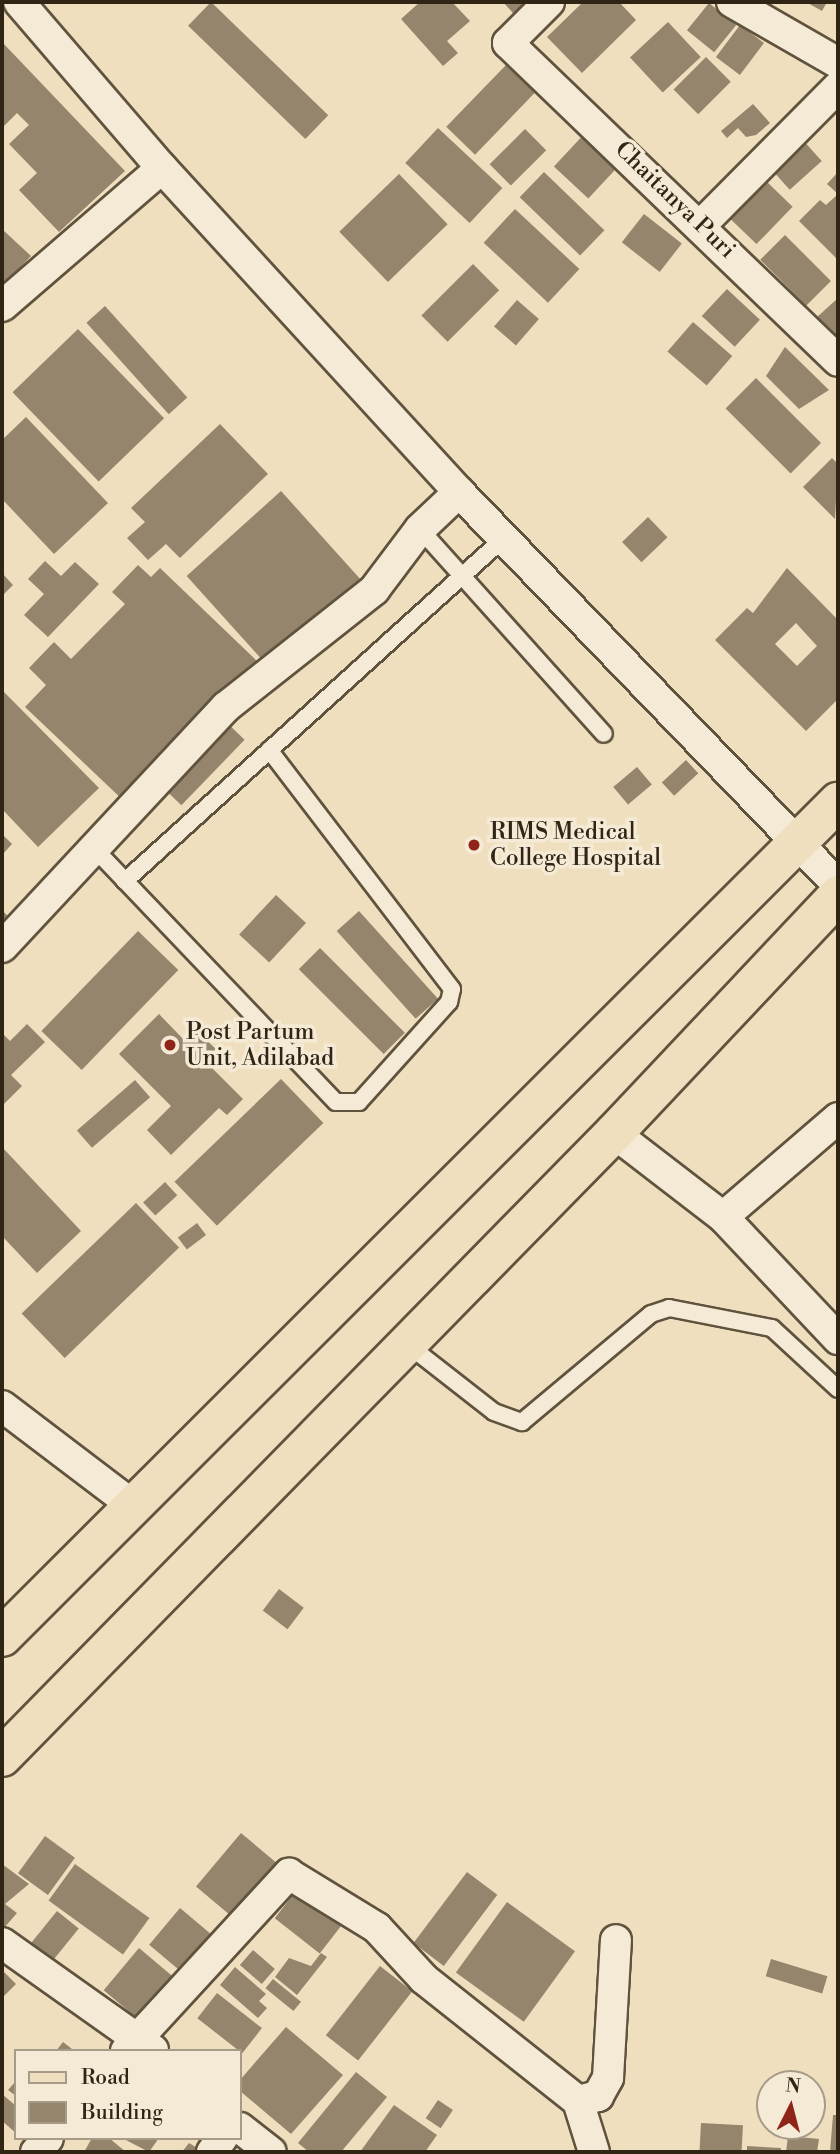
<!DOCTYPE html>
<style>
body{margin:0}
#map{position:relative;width:840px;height:2154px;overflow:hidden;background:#f0dfbe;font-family:"Libre Bodoni",serif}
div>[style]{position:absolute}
.building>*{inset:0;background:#94856c;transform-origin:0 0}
.roads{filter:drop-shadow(2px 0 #60533e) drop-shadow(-2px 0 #60533e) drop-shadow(0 2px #60533e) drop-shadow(0 -2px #60533e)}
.service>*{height:16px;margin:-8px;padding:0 8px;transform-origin:8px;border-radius:8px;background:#f5ead5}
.minor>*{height:30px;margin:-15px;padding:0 15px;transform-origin:15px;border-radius:15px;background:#f5ead5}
.primary>*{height:38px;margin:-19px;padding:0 19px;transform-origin:19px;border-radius:19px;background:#f0dfbe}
.dots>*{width:19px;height:19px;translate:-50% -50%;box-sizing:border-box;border:4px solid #f5ead5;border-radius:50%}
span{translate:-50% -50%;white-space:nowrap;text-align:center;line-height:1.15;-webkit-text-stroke:7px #f5ead5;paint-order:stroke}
.street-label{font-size:23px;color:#302414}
.poi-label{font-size:23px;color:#302414}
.left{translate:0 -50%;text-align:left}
.frame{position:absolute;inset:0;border:4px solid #302414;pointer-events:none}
.legend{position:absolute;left:14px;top:2049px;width:228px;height:91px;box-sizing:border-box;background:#f5ead5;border:2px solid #a69b88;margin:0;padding:9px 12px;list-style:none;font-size:21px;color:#302414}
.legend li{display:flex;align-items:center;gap:14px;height:35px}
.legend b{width:35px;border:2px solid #a69b88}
.north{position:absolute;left:756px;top:2070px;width:70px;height:70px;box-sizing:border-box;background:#f5ead5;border:2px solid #a69b88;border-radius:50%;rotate:6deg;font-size:19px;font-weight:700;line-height:28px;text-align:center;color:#302414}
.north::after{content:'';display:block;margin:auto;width:24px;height:32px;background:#8f2418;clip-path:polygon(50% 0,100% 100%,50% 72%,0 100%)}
</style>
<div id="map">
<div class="building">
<i style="left:211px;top:2px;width:163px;height:33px;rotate:44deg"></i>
<i style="clip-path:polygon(420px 2px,452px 2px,470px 21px,447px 41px,458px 53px,443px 66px,401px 19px)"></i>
<i style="clip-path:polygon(503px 2px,544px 2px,521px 22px)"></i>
<i style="clip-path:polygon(583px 2px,619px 2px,636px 20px,582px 73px,547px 37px)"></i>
<i style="clip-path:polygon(806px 2px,827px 2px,822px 11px)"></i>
<i style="left:709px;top:3px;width:35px;height:35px;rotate:39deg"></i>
<i style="left:668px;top:22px;width:48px;height:52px;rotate:47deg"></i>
<i style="left:740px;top:25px;width:30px;height:40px;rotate:37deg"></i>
<i style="clip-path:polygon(2px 42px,125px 171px,59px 232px,19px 190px,37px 173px,9px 144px,29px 125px,17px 113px,2px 128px)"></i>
<i style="left:706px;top:57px;width:35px;height:46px;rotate:45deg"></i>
<i style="left:506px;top:65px;width:40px;height:86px;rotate:44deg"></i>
<i style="clip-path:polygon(753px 104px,770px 123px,756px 135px,746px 137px,738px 128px,727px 138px,721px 131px)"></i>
<i style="left:438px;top:128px;width:88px;height:48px;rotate:43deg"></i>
<i style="left:525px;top:129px;width:30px;height:50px;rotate:45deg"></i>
<i style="left:588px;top:130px;width:47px;height:50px;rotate:43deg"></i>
<i style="left:801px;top:138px;width:31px;height:43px;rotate:48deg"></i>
<i style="left:544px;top:172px;width:84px;height:35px;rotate:44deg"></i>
<i style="clip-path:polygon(838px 172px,838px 212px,836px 214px,838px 260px,799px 221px,820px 200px,826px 205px,838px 194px,827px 184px)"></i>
<i style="left:399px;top:174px;width:70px;height:83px;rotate:46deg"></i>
<i style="left:766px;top:181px;width:37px;height:52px;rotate:44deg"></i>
<i style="left:515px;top:209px;width:88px;height:46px;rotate:43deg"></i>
<i style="left:644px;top:214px;width:48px;height:36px;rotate:38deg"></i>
<i style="clip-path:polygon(2px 229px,31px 256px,5px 284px,2px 281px)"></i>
<i style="left:785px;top:235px;width:65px;height:35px;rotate:45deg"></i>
<i style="left:473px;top:264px;width:37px;height:73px;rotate:45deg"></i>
<i style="left:727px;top:289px;width:45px;height:37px;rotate:43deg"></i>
<i style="clip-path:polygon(838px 298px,838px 342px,816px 318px)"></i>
<i style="left:517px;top:300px;width:29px;height:35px;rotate:41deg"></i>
<i style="left:105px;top:306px;width:123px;height:25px;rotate:48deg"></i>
<i style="left:693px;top:322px;width:52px;height:39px;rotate:41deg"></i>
<i style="left:78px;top:329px;width:124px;height:91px;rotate:46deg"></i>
<i style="clip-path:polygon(785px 347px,829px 390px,799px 409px,766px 376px)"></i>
<i style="left:756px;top:378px;width:92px;height:43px;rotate:45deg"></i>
<i style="clip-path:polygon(26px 417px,108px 503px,54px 554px,2px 499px,2px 440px)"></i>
<i style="clip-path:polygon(220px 424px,268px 474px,180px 558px,166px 544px,148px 560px,127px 538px,145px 522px,131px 508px)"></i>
<i style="clip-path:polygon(832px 458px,838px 464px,835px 519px,803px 487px)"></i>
<i style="left:281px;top:491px;width:120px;height:127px;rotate:48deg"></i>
<i style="left:648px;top:517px;width:28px;height:36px;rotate:46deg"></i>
<i style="clip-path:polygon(45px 561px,61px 576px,75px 562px,99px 584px,48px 637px,24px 615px,44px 594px,28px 579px)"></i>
<i style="clip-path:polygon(138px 565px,151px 577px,160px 568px,259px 663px,125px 802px,25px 707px,46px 685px,29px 668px,54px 642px,71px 659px,125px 604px,112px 592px)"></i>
<i style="clip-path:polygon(evenodd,787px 568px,838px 620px,838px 699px,806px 731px,715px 640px,747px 608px,753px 613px,787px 568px,796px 623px,817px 646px,797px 666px,775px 644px,796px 623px)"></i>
<i style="clip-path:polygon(2px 573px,13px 585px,2px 596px)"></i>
<i style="clip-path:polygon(4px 692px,99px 788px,38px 847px,2px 809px)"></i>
<i style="left:223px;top:719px;width:30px;height:91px;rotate:44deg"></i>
<i style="left:686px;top:760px;width:18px;height:33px;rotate:47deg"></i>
<i style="left:637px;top:767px;width:23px;height:31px;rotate:50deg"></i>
<i style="clip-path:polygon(2px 834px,12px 844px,2px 855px)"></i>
<i style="left:276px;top:895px;width:41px;height:54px;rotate:43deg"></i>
<i style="clip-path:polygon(2px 910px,16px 925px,2px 938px)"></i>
<i style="left:359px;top:911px;width:118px;height:30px;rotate:48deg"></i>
<i style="left:138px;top:931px;width:56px;height:139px;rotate:44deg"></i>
<i style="left:320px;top:948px;width:120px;height:30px;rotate:45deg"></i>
<i style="clip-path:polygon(159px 1014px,183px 1039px,194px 1028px,222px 1055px,211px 1067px,243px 1099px,227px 1115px,219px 1108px,171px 1155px,147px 1130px,171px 1106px,119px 1054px)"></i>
<i style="clip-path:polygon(27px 1024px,45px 1042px,11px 1075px,22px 1086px,2px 1106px,2px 1033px,10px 1041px)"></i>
<i style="left:281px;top:1079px;width:61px;height:148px;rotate:46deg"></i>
<i style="left:135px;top:1080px;width:23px;height:77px;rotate:49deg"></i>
<i style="clip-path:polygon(2px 1147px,81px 1231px,37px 1273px,2px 1236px)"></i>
<i style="left:165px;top:1182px;width:18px;height:30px;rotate:47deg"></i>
<i style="left:136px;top:1203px;width:62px;height:159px;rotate:46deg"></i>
<i style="left:197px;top:1223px;width:15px;height:24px;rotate:53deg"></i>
<i style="left:279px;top:1589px;width:31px;height:27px;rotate:37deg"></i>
<i style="left:241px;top:1833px;width:47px;height:70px;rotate:40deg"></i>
<i style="left:45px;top:1836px;width:37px;height:46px;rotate:36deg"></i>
<i style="clip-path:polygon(2px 1864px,29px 1884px,5px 1904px,17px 1913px,4px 1928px)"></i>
<i style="left:75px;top:1864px;width:92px;height:45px;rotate:36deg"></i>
<i style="left:467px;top:1872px;width:38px;height:89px;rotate:37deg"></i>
<i style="left:300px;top:1886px;width:57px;height:41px;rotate:38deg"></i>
<i style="left:507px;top:1902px;width:84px;height:87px;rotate:36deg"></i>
<i style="left:180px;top:1908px;width:45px;height:48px;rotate:40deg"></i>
<i style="left:57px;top:1911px;width:28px;height:45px;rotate:39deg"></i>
<i style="left:139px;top:1948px;width:45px;height:55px;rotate:40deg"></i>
<i style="left:253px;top:1950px;width:29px;height:20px;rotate:41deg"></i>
<i style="clip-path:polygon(321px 1953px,327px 1957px,297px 1995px,275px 1977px,289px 1958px,311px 1966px)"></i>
<i style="left:771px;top:1959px;width:59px;height:18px;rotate:17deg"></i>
<i style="left:380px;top:1966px;width:41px;height:88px;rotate:38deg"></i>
<i style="clip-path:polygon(235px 1967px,266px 1994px,259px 2001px,267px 2008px,258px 2018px,220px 1985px)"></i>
<i style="clip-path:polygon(2px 1970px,16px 1984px,2px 1998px)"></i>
<i style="left:273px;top:1979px;width:36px;height:12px;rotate:39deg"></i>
<i style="left:217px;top:1993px;width:57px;height:32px;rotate:38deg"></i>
<i style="clip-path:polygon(286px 2027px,343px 2075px,291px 2134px,240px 2091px,240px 2080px)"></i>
<i style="clip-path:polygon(63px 2042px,72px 2049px,56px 2051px)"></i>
<i style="clip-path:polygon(356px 2072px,387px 2097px,341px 2152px,309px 2152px,298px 2143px)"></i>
<i style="clip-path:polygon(16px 2081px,16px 2096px,8px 2090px)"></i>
<i style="clip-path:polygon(2px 2094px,16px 2106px,16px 2133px,2px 2121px)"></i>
<i style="left:438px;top:2100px;width:18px;height:22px;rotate:34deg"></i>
<i style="clip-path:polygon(394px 2105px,437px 2135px,425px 2152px,360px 2152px)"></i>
<i style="clip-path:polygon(833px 2115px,838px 2115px,838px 2152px,830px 2152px)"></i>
<i style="left:701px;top:2123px;width:42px;height:29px;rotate:3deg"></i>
<i style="clip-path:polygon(788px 2136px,819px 2139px,817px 2152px,786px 2152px)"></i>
<i style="clip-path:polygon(92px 2138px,109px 2138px,126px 2152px,84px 2152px)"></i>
<i style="clip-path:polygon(122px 2138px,159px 2138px,149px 2152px)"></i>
<i style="clip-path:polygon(189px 2143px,204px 2152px,182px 2152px)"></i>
<i style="clip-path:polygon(747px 2146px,781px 2148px,781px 2152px,747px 2152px)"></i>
</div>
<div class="roads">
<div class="service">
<i style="left:420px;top:529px;width:275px;rotate:48.1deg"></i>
<i style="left:91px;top:845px;width:355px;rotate:46.4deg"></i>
<i style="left:336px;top:1102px;width:23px"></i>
<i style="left:359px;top:1102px;width:135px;rotate:-48deg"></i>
<i style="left:449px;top:1002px;width:13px;rotate:-77deg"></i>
<i style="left:452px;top:989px;width:301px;rotate:-127.4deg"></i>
<i style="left:125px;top:881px;width:511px;rotate:-42.15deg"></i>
<i style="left:407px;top:1344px;width:110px;rotate:38deg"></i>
<i style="left:494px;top:1412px;width:30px;rotate:20deg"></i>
<i style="left:522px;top:1422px;width:168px;rotate:-39.9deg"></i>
<i style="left:651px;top:1314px;width:19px;rotate:-18deg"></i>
<i style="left:669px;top:1308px;width:105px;rotate:11deg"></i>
<i style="left:772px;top:1328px;width:90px;rotate:42.7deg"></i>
</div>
<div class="minor">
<i style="left:19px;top:2px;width:219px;rotate:49.3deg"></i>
<i style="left:162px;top:168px;width:440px;rotate:47.5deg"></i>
<i style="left:459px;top:492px;width:546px;rotate:46.04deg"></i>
<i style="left:549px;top:2px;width:58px;rotate:135deg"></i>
<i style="left:508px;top:43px;width:458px;rotate:43.9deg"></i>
<i style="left:732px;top:2px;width:122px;rotate:29.9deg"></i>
<i style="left:702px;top:224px;width:193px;rotate:-45.2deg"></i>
<i style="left:2px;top:306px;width:211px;rotate:-40.8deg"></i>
<i style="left:2px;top:947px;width:328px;rotate:-47deg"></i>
<i style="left:226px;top:707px;width:189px;rotate:-38.3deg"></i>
<i style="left:374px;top:590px;width:76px;rotate:-53deg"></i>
<i style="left:420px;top:529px;width:54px;rotate:-43.5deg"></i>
<i style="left:614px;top:1133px;width:138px;rotate:37.6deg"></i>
<i style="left:723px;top:1217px;width:168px;rotate:46.7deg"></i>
<i style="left:723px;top:1217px;width:152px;rotate:-40.7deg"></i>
<i style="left:2px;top:1406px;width:161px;rotate:37.2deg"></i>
<i style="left:2px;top:1943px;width:185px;rotate:35.3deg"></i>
<i style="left:126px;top:2051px;width:241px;rotate:-47.4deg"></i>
<i style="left:289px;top:1874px;width:103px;rotate:31.5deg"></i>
<i style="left:377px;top:1928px;width:69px;rotate:47.3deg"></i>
<i style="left:424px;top:1979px;width:196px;rotate:38.4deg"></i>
<i style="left:578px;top:2101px;width:53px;rotate:72.6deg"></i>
<i style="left:578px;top:2101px;width:21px;rotate:-14deg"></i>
<i style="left:598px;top:2096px;width:21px;rotate:-61deg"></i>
<i style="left:608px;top:2078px;width:138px;rotate:-86.7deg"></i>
<i style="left:240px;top:2128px;width:39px;rotate:38deg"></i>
<i style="left:36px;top:2152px;width:18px;rotate:-49deg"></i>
<i style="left:212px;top:2152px;width:17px;rotate:-54deg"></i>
</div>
<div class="primary">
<i style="left:2px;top:1637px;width:1182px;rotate:-44.97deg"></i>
<i style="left:2px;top:1757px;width:874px;rotate:-45.56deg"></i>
<i style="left:614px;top:1133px;width:327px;rotate:-46.7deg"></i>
</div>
</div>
<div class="dots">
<i style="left:474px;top:845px;background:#8f2418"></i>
<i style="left:170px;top:1045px;background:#8f2418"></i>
</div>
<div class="street-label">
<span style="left:675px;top:200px;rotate:44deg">Chaitanya Puri</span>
</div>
<div class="poi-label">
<span class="left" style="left:490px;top:845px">RIMS Medical<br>College Hospital</span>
<span class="left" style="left:186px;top:1045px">Post Partum<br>Unit, Adilabad</span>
</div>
<div class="frame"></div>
<ul class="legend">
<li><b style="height:9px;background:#f0dfbe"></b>Road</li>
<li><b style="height:19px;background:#94856c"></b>Building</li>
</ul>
<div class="north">N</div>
</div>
